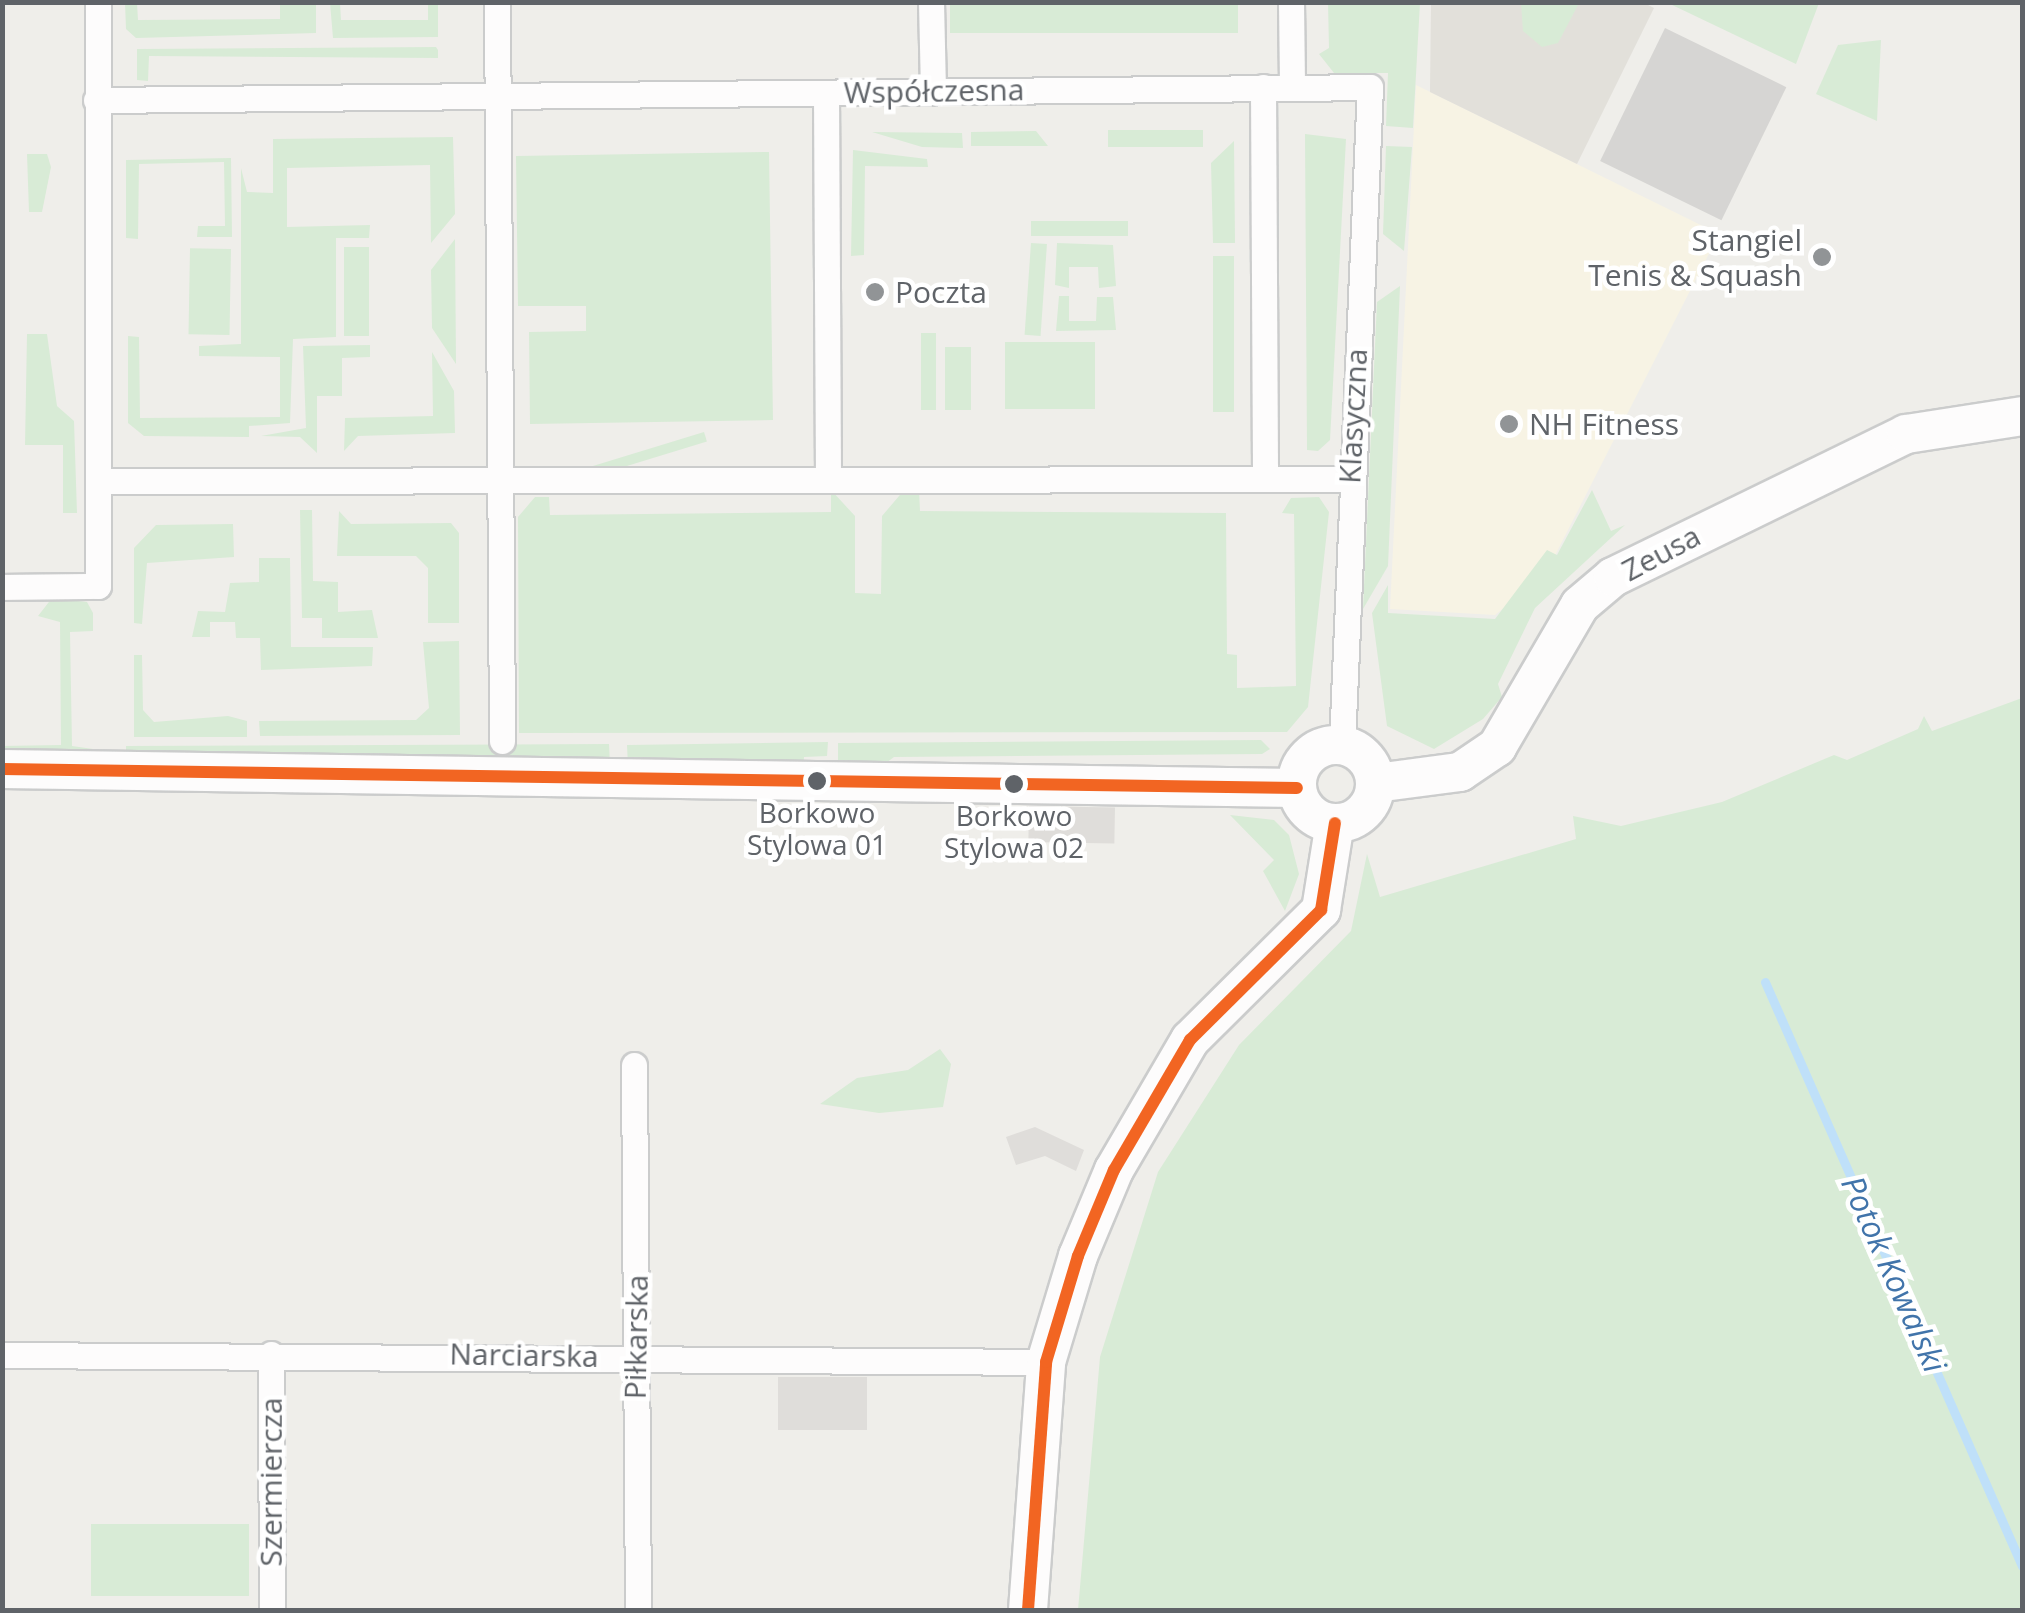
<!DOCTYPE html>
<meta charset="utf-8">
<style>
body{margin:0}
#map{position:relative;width:2025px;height:1613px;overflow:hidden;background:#efeeea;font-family:"Open Sans",sans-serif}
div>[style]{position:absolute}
.commercial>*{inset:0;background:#f7f3e4}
.industrial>*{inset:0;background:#dfddda;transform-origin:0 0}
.education>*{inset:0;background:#e2e0da}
.green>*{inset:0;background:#d8ebd6;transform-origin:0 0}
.stream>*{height:9px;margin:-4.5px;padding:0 4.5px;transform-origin:4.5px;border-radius:4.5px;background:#bfe0f9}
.building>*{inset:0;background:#d6d5d3;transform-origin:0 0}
.roads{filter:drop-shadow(2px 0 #cbcccc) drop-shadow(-2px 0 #cbcccc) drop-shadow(0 2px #cbcccc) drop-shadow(0 -2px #cbcccc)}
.street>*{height:25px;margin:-12.5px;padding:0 12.5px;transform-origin:12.5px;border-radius:12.5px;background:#fdfcfc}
.secondary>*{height:38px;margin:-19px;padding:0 19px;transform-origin:19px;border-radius:19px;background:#fdfcfc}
.secondary>.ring{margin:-19px;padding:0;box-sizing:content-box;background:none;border:38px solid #fdfcfc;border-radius:50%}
.bus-1>*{height:12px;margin:-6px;padding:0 6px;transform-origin:6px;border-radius:6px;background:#f26522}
.dots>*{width:28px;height:28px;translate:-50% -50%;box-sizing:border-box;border:5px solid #fff;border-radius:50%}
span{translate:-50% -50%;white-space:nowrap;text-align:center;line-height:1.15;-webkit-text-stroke:9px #fff;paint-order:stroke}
.bus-label{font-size:28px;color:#5f6368}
.street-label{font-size:30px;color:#5f6368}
.poi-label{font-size:30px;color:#5f6368}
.right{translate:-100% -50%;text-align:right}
.left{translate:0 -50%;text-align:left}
.water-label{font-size:32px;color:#4174aa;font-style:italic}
.frame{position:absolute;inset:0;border:5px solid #5f6368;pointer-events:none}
</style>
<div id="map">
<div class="commercial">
<i style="clip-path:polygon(1416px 85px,1719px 234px,1545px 575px,1495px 615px,1390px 609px)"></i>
</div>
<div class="industrial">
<i style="left:1029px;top:806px;width:86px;height:36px;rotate:1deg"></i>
<i style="clip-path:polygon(1035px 1127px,1084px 1150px,1076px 1171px,1045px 1156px,1016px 1165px,1006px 1137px)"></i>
<i style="left:778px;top:1377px;width:89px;height:53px"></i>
</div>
<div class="education">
<i style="clip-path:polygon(1642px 2px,1654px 8px,1577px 164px,1430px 92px,1431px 3px)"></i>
</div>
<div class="green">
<i style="clip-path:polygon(125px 3px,137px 3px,138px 20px,280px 19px,280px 3px,316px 3px,316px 33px,136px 38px,126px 29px)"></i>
<i style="clip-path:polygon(330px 3px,340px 3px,341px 20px,428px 20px,428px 3px,438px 3px,438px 37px,333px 38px)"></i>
<i style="left:950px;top:3px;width:288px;height:30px"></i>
<i style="clip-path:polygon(1328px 3px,1420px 3px,1413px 128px,1386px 126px,1388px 73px,1334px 73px,1319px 54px,1329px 48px)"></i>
<i style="clip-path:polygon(1521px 3px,1576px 2px,1578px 5px,1558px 43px,1542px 47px,1523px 31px)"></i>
<i style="clip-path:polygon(1668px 3px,1819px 3px,1796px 64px)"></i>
<i style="clip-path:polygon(1881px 40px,1877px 121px,1816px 94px,1838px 45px)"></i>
<i style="clip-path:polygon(137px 49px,436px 47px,438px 50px,438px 58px,149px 56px,148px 81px,137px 80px)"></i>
<i style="left:1108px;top:130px;width:95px;height:17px"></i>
<i style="clip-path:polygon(1036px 131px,1048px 146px,971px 146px,971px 132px)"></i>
<i style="clip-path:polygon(872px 132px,962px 133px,963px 148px,922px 147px)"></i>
<i style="clip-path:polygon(1305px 134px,1346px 139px,1330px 440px,1318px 451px,1307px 450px)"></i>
<i style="clip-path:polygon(453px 137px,455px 214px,431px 243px,430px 165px,287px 168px,287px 227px,370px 225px,369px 238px,336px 238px,336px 337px,293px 339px,290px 423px,249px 426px,249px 437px,144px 436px,128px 423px,128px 336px,139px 337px,140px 418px,280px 417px,280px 357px,199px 356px,199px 346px,241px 344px,241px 168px,247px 192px,273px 193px,273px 139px)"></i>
<i style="clip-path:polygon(1234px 141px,1235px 243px,1213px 243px,1211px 163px)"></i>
<i style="clip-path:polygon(1386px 146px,1412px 147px,1404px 251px,1383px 234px)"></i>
<i style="clip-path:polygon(853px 150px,927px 159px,928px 167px,865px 166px,864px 255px,851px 256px)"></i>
<i style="clip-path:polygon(769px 152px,773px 420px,530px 424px,529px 332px,586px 331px,586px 306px,518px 306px,516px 156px)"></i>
<i style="clip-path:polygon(27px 154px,47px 154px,51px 167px,42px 212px,29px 212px)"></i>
<i style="clip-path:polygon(231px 158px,232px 237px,197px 237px,198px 226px,225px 226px,224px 162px,139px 164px,138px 239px,126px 238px,126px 160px)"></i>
<i style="left:1031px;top:221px;width:97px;height:15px"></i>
<i style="clip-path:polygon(455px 239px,456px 364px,432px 328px,431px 270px)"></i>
<i style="left:1031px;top:243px;width:16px;height:92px;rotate:4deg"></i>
<i style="clip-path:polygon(1113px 245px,1116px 286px,1099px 288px,1098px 267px,1069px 267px,1069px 288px,1055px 285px,1057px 243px)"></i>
<i style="left:344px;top:247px;width:25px;height:89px"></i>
<i style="left:231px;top:249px;width:86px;height:41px;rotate:91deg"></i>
<i style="left:1213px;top:256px;width:21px;height:156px"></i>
<i style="clip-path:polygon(1400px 286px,1388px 566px,1363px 609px,1377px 302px)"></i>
<i style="clip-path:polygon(1059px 296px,1069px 296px,1069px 321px,1096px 321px,1097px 297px,1113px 297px,1116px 330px,1056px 331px)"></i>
<i style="left:921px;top:333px;width:15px;height:77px"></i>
<i style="clip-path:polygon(27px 334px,47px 334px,57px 406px,74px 421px,77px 513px,63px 513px,63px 445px,25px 445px)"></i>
<i style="left:1095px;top:342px;width:67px;height:90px;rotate:90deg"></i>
<i style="clip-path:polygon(370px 345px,370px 357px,342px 358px,342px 396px,317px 396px,317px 453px,300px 437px,261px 436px,306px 428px,303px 346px)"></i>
<i style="left:945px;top:347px;width:26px;height:63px"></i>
<i style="clip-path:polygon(432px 352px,454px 391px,455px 433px,358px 436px,344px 451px,345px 418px,433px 416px)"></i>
<i style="left:704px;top:432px;width:10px;height:152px;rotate:73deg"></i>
<i style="clip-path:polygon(905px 489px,919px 489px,920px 511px,1226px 513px,1227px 654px,1237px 655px,1237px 688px,1296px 686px,1294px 514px,1282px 513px,1291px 498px,1319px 497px,1329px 512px,1308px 707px,1287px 732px,519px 733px,518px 517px,535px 497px,549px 497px,550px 515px,831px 512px,831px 490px,855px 516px,855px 593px,881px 594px,882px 516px)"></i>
<i style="clip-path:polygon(1592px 490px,1611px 531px,1625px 525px,1535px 608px,1498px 684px,1502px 697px,1483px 719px,1434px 749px,1387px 726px,1372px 613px,1388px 585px,1388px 613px,1495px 619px,1547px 550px,1557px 555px)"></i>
<i style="clip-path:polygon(300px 510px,312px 510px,313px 581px,338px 582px,338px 612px,372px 610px,378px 638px,322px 638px,322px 618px,302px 618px)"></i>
<i style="clip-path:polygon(339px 511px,351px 524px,451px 523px,459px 533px,459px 623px,428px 623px,428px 568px,416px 556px,337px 556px)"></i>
<i style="clip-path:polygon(233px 524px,234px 557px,147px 563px,142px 624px,134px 623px,134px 548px,156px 525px)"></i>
<i style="clip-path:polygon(259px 558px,290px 558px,291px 647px,373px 647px,372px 666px,261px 670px,260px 638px,236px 638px,235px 622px,210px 622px,210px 637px,192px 637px,198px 611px,225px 612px,230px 583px,259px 582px)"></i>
<i style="clip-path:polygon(52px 598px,87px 602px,93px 613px,93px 631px,70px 632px,72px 746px,93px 749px,3px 754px,2px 746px,61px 745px,60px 622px,38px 616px)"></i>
<i style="clip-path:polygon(459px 641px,460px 735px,260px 736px,259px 721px,416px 720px,429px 708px,423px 642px)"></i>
<i style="clip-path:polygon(134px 655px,142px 655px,143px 710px,154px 722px,228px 716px,247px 721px,247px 737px,134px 737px)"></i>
<i style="clip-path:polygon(2022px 698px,2022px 1610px,1078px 1610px,1100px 1357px,1158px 1172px,1239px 1045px,1351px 931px,1367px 854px,1380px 897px,1576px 839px,1573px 816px,1621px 826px,1722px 802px,1834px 755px,1847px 760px,1918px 729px,1924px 716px,1932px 731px)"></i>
<i style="clip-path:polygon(1261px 740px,1270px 749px,1262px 754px,894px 757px,878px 769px,838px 770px,838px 743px)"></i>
<i style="clip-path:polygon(828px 742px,827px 756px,804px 757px,803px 768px,628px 766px,627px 745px)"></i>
<i style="clip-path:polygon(609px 744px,610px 765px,126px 758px,126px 746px)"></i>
<i style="clip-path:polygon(1230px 815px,1274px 820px,1289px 835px,1299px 874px,1285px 911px,1263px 871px,1274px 860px)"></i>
<i style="clip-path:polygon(940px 1049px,951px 1064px,943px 1107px,879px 1113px,820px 1104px,857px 1078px,908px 1070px)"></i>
<i style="left:91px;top:1524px;width:158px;height:72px"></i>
</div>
<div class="stream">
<i style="left:1765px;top:982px;width:638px;rotate:66.25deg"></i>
</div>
<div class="building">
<i style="left:1665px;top:28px;width:135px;height:148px;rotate:26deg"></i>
</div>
<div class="roads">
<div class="street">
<i style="left:497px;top:2px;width:739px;rotate:89.61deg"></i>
<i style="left:931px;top:2px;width:87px;rotate:88.7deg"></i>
<i style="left:1291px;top:2px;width:85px;rotate:89.3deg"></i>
<i style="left:1263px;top:87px;width:390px;rotate:89.7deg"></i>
<i style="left:826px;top:93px;width:386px;rotate:89.7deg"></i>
<i style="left:96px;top:100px;width:1274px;rotate:-0.58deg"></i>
<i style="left:1370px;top:87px;width:659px;rotate:92.44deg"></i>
<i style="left:101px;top:481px;width:1248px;rotate:-0.09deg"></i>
<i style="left:2px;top:587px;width:96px;rotate:-0.6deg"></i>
<i style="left:98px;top:586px;width:584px;rotate:-90deg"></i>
<i style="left:634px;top:1065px;width:545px;rotate:89.58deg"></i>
<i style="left:271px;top:1354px;width:256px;rotate:89.8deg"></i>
<i style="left:2px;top:1355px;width:1044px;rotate:0.38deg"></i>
</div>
<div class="secondary">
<i class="ring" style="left:1297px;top:745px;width:40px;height:40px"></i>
<i style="left:2px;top:769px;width:1295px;rotate:0.84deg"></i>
<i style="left:1376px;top:783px;width:85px;rotate:-7.5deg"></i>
<i style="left:1460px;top:772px;width:45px;rotate:-34deg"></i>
<i style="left:1497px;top:747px;width:164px;rotate:-59.7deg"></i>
<i style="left:1580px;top:605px;width:43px;rotate:-40.3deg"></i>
<i style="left:1613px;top:577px;width:326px;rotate:-26deg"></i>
<i style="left:1906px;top:434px;width:117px;rotate:-8.8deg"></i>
<i style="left:1028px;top:1610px;width:249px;rotate:-85.8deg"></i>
<i style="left:1046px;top:1362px;width:111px;rotate:-73.2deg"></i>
<i style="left:1078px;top:1256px;width:93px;rotate:-67.3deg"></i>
<i style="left:1114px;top:1170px;width:151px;rotate:-59.7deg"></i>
<i style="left:1190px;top:1040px;width:185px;rotate:-44.8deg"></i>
<i style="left:1321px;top:910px;width:88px;rotate:-80.9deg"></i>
</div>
</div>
<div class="bus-1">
<i style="left:2px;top:769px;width:1295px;rotate:0.84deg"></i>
<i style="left:1028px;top:1610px;width:249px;rotate:-85.8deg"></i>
<i style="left:1046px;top:1362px;width:111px;rotate:-73.2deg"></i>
<i style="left:1078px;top:1256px;width:93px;rotate:-67.3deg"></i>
<i style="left:1114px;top:1170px;width:151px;rotate:-59.7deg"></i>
<i style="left:1190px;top:1040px;width:185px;rotate:-44.8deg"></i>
<i style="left:1321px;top:910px;width:88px;rotate:-80.9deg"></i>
</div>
<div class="dots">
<i style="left:1822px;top:257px;background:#919496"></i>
<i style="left:875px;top:292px;background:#919496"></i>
<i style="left:1509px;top:424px;background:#919496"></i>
<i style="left:817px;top:781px;background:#5f6368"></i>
<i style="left:1014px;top:784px;background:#5f6368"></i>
</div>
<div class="bus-label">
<span style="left:817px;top:828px">Borkowo<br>Stylowa 01</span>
<span style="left:1014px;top:831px">Borkowo<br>Stylowa 02</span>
</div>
<div class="street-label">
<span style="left:934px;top:91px;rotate:-1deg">Współczesna</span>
<span style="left:1353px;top:416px;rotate:-87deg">Klasyczna</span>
<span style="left:1661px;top:553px;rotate:-28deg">Zeusa</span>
<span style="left:636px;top:1337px;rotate:-89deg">Piłkarska</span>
<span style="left:524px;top:1355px;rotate:1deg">Narciarska</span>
<span style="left:271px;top:1482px;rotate:-90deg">Szermiercza</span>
</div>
<div class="poi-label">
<span class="right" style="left:1802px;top:257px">Stangiel<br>Tenis &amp; Squash</span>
<span class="left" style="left:895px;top:292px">Poczta</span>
<span class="left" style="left:1529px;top:424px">NH Fitness</span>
</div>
<div class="water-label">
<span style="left:1894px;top:1274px;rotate:66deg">Potok Kowalski</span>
</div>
<div class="frame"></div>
</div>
